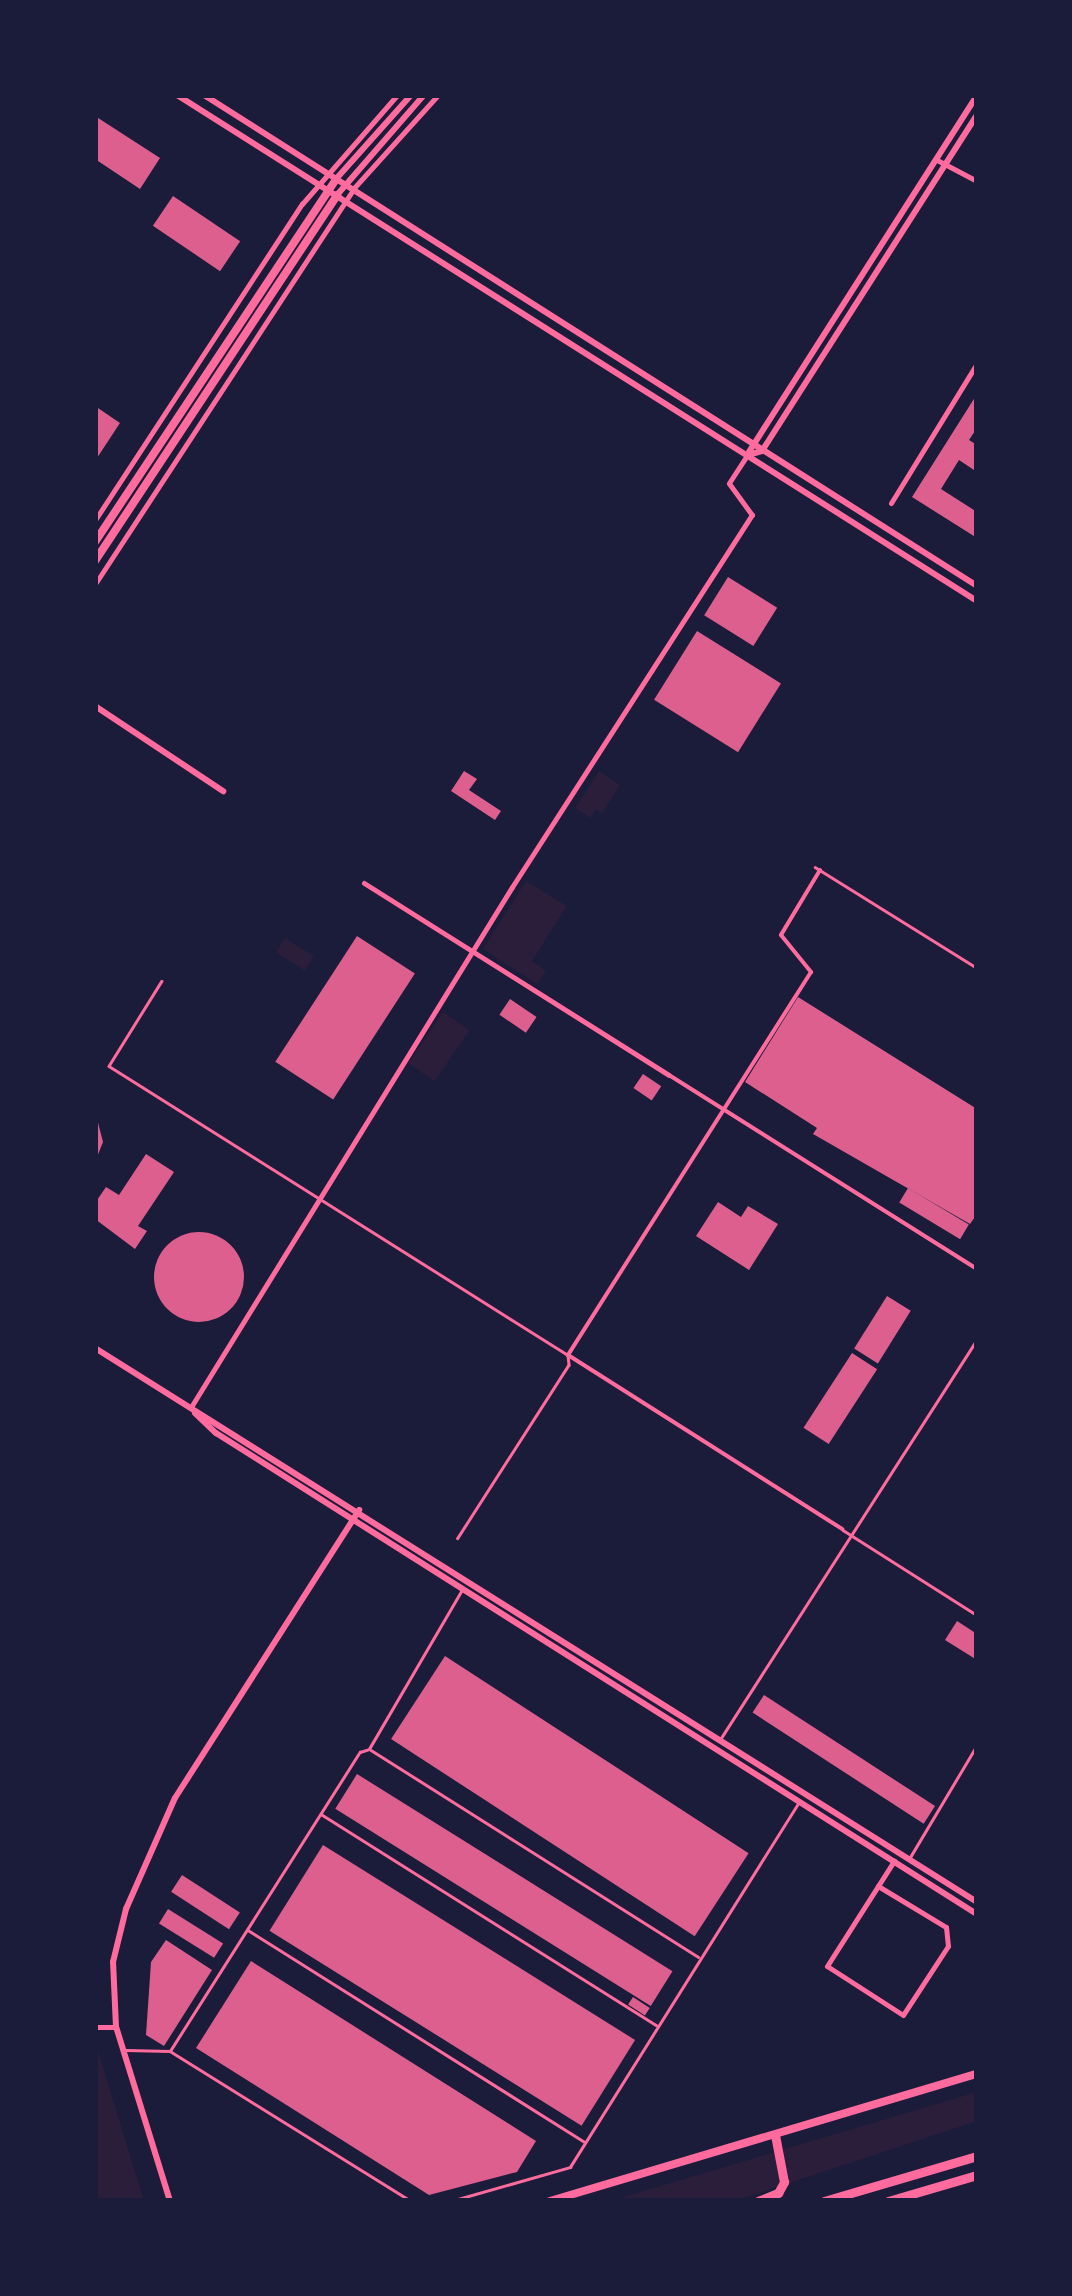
<!DOCTYPE html>
<style>
body{margin:0}
#map{position:relative;width:1072px;height:2296px;overflow:hidden;background:#1b1b3a;font-family:Georgia,serif}
div>[style]{position:absolute}
.green>*{inset:0;background:#2a1e3b;transform-origin:0 0}
.building>*{inset:0;background:#dd5f8e;transform-origin:0 0}
.round{border-radius:50%}
.service>*{height:2.5px;margin:-1.25px;padding:0 1.25px;transform-origin:1.25px;border-radius:1.25px;background:#ff6b9d}
.pedestrian>*{height:4px;margin:-2px;padding:0 2px;transform-origin:2px;border-radius:2px;background:#ff6b9d}
.minor>*{height:5px;margin:-2.5px;padding:0 2.5px;transform-origin:2.5px;border-radius:2.5px;background:#ff6b9d}
.tertiary>*{height:6px;margin:-3px;padding:0 3px;transform-origin:3px;border-radius:3px;background:#ff6b9d}
.secondary>*{height:8px;margin:-4px;padding:0 4px;transform-origin:4px;border-radius:4px;background:#ff6b9d}
.motorway>*{height:9px;margin:-4.5px;padding:0 4.5px;transform-origin:4.5px;border-radius:4.5px;background:#ff6b9d}
span{translate:-50% -50%;white-space:nowrap;text-align:center;line-height:1.15;-webkit-text-stroke:10px #1b1b3a;paint-order:stroke}
.frame{position:absolute;inset:0;border:98px solid #1b1b3a;pointer-events:none}
</style>
<div id="map">
<div class="green">
<i style="clip-path:polygon(599px 771px,620px 785px,602px 813px,596px 809px,590px 818px,575px 808px)"></i>
<i style="clip-path:polygon(526px 881px,567px 906px,532px 961px,546px 971px,537px 984px,483px 949px)"></i>
<i style="left:285px;top:938px;width:34px;height:17px;rotate:32deg"></i>
<i style="left:443px;top:1012px;width:32px;height:62px;rotate:34deg"></i>
<i style="clip-path:polygon(95px 2041px,144px 2201px,95px 2201px)"></i>
<i style="clip-path:polygon(977px 2092px,977px 2121px,735px 2201px,610px 2201px)"></i>
</div>
<div class="building">
<i style="clip-path:polygon(95px 116px,160px 158px,140px 189px,95px 159px)"></i>
<i style="left:173px;top:196px;width:81px;height:36px;rotate:34deg"></i>
<i style="clip-path:polygon(977px 394px,977px 428px,969px 440px,977px 445px,977px 472px,959px 460px,941px 489px,977px 512px,977px 538px,912px 497px)"></i>
<i style="clip-path:polygon(95px 406px,120px 423px,95px 461px)"></i>
<i style="left:728px;top:577px;width:58px;height:45px;rotate:32deg"></i>
<i style="left:697px;top:631px;width:99px;height:81px;rotate:32deg"></i>
<i style="clip-path:polygon(464px 771px,477px 779px,469px 790px,501px 811px,495px 820px,451px 791px)"></i>
<i style="left:357px;top:936px;width:69px;height:150px;rotate:33deg"></i>
<i style="clip-path:polygon(798px 997px,977px 1109px,977px 1214px,970px 1224px,813px 1134px,817px 1128px,745px 1082px)"></i>
<i style="left:510px;top:999px;width:32px;height:19px;rotate:34deg"></i>
<i style="left:643px;top:1074px;width:22px;height:17px;rotate:34deg"></i>
<i style="clip-path:polygon(95px 1111px,103px 1142px,95px 1162px)"></i>
<i style="clip-path:polygon(146px 1154px,174px 1172px,138px 1226px,147px 1231px,135px 1249px,95px 1219px,95px 1203px,106px 1187px,119px 1195px)"></i>
<i style="left:908px;top:1188px;width:71px;height:17px;rotate:31deg"></i>
<i style="clip-path:polygon(718px 1202px,741px 1217px,748px 1206px,778px 1224px,749px 1270px,696px 1236px)"></i>
<i class="round" style="left:154px;top:1232px;width:90px;height:90px"></i>
<i style="left:887px;top:1296px;width:28px;height:62px;rotate:32deg"></i>
<i style="left:852px;top:1353px;width:30px;height:89px;rotate:33deg"></i>
<i style="clip-path:polygon(957px 1621px,977px 1634px,977px 1660px,945px 1640px)"></i>
<i style="left:445px;top:1656px;width:362px;height:99px;rotate:33deg"></i>
<i style="left:764px;top:1695px;width:204px;height:21px;rotate:33deg"></i>
<i style="left:357px;top:1774px;width:372px;height:41px;rotate:32deg"></i>
<i style="left:323px;top:1845px;width:368px;height:101px;rotate:32deg"></i>
<i style="left:182px;top:1875px;width:69px;height:20px;rotate:33deg"></i>
<i style="left:168px;top:1909px;width:65px;height:17px;rotate:32deg"></i>
<i style="clip-path:polygon(166px 1940px,212px 1970px,164px 2046px,146px 2035px,151px 1962px)"></i>
<i style="clip-path:polygon(251px 1961px,536px 2141px,517px 2172px,429px 2195px,196px 2048px)"></i>
<i style="left:633px;top:1997px;width:20px;height:9px;rotate:33deg"></i>
</div>
<div class="service">
<i style="left:815px;top:867px;width:191px;rotate:31.9deg"></i>
<i style="left:162px;top:981px;width:100px;rotate:121.9deg"></i>
<i style="left:109px;top:1066px;width:542px;rotate:32.2deg"></i>
<i style="left:568px;top:1355px;width:10px;rotate:84deg"></i>
<i style="left:569px;top:1365px;width:206px;rotate:122.7deg"></i>
<i style="left:843px;top:1530px;width:159px;rotate:32.4deg"></i>
<i style="left:721px;top:1738px;width:474px;rotate:-57.3deg"></i>
<i style="left:371px;top:1750px;width:387px;rotate:32.3deg"></i>
<i style="left:321px;top:1814px;width:396px;rotate:32.2deg"></i>
<i style="left:909px;top:1859px;width:133px;rotate:-59.2deg"></i>
<i style="left:248px;top:1930px;width:397px;rotate:32.2deg"></i>
<i style="left:126px;top:2050px;width:44px;rotate:1.3deg"></i>
<i style="left:170px;top:2051px;width:354px;rotate:-57.6deg"></i>
<i style="left:360px;top:1752px;width:9px;rotate:-18deg"></i>
<i style="left:369px;top:1749px;width:184px;rotate:-59.7deg"></i>
<i style="left:170px;top:2051px;width:284px;rotate:31.9deg"></i>
<i style="left:451px;top:2201px;width:124px;rotate:-15.9deg"></i>
<i style="left:570px;top:2167px;width:430px;rotate:-57.9deg"></i>
</div>
<div class="pedestrian">
<i style="left:820px;top:870px;width:76px;rotate:121deg"></i>
<i style="left:781px;top:935px;width:48px;rotate:51deg"></i>
<i style="left:811px;top:972px;width:454px;rotate:122.4deg"></i>
<i style="left:568px;top:1355px;width:325px;rotate:32.4deg"></i>
<i style="left:669px;top:1075px;width:364px;rotate:32.2deg"></i>
</div>
<div class="minor">
<i style="left:937px;top:160px;width:45px;rotate:27.7deg"></i>
<i style="left:891px;top:503px;width:164px;rotate:-58.4deg"></i>
<i style="left:95px;top:520px;width:378px;rotate:-56.8deg"></i>
<i style="left:302px;top:204px;width:145px;rotate:-48.9deg"></i>
<i style="left:95px;top:584px;width:472px;rotate:-56.8deg"></i>
<i style="left:353px;top:189px;width:127px;rotate:-47.9deg"></i>
<i style="left:364px;top:883px;width:360px;rotate:32.2deg"></i>
<i style="left:191px;top:1407px;width:611px;rotate:-58.31deg"></i>
<i style="left:512px;top:887px;width:443px;rotate:-57.2deg"></i>
<i style="left:752px;top:515px;width:39px;rotate:-126deg"></i>
<i style="left:729px;top:483px;width:33px;rotate:-57deg"></i>
<i style="left:878px;top:1886px;width:79px;rotate:31.1deg"></i>
<i style="left:946px;top:1927px;width:19px;rotate:84deg"></i>
<i style="left:948px;top:1946px;width:82px;rotate:123.1deg"></i>
<i style="left:903px;top:2015px;width:90px;rotate:-147.2deg"></i>
<i style="left:827px;top:1966px;width:125px;rotate:-57.5deg"></i>
<i style="left:95px;top:2027px;width:21px"></i>
</div>
<div class="tertiary">
<i style="left:177px;top:95px;width:947px;rotate:32.31deg"></i>
<i style="left:204px;top:95px;width:916px;rotate:32.42deg"></i>
<i style="left:336px;top:179px;width:113px;rotate:-48.2deg"></i>
<i style="left:337px;top:195px;width:133px;rotate:-49deg"></i>
<i style="left:747px;top:455px;width:426px;rotate:-57.4deg"></i>
<i style="left:748px;top:455px;width:15px;rotate:-16deg"></i>
<i style="left:762px;top:451px;width:399px;rotate:-57.4deg"></i>
<i style="left:95px;top:706px;width:154px;rotate:33.6deg"></i>
<i style="left:95px;top:1348px;width:1042px;rotate:32.13deg"></i>
<i style="left:195px;top:1413px;width:29px;rotate:44deg"></i>
<i style="left:216px;top:1433px;width:900px;rotate:32.3deg"></i>
<i style="left:170px;top:2201px;width:182px;rotate:-107.2deg"></i>
<i style="left:116px;top:2027px;width:65px;rotate:-92.6deg"></i>
<i style="left:113px;top:1962px;width:55px;rotate:-76.2deg"></i>
<i style="left:126px;top:1909px;width:121px;rotate:-66.2deg"></i>
<i style="left:175px;top:1798px;width:342px;rotate:-57.4deg"></i>
</div>
<div class="secondary">
<i style="left:95px;top:542px;width:436px;rotate:-56.4deg"></i>
<i style="left:95px;top:561px;width:439px;rotate:-56.5deg"></i>
<i style="left:550px;top:2201px;width:445px;rotate:-16.6deg"></i>
</div>
<div class="motorway">
<i style="left:758px;top:2201px;width:22px;rotate:-22deg"></i>
<i style="left:778px;top:2193px;width:13px;rotate:-61deg"></i>
<i style="left:784px;top:2182px;width:48px;rotate:-100.8deg"></i>
<i style="left:824px;top:2201px;width:159px;rotate:-16.4deg"></i>
<i style="left:888px;top:2201px;width:93px;rotate:-16.3deg"></i>
</div>
<div class="frame"></div>
</div>
